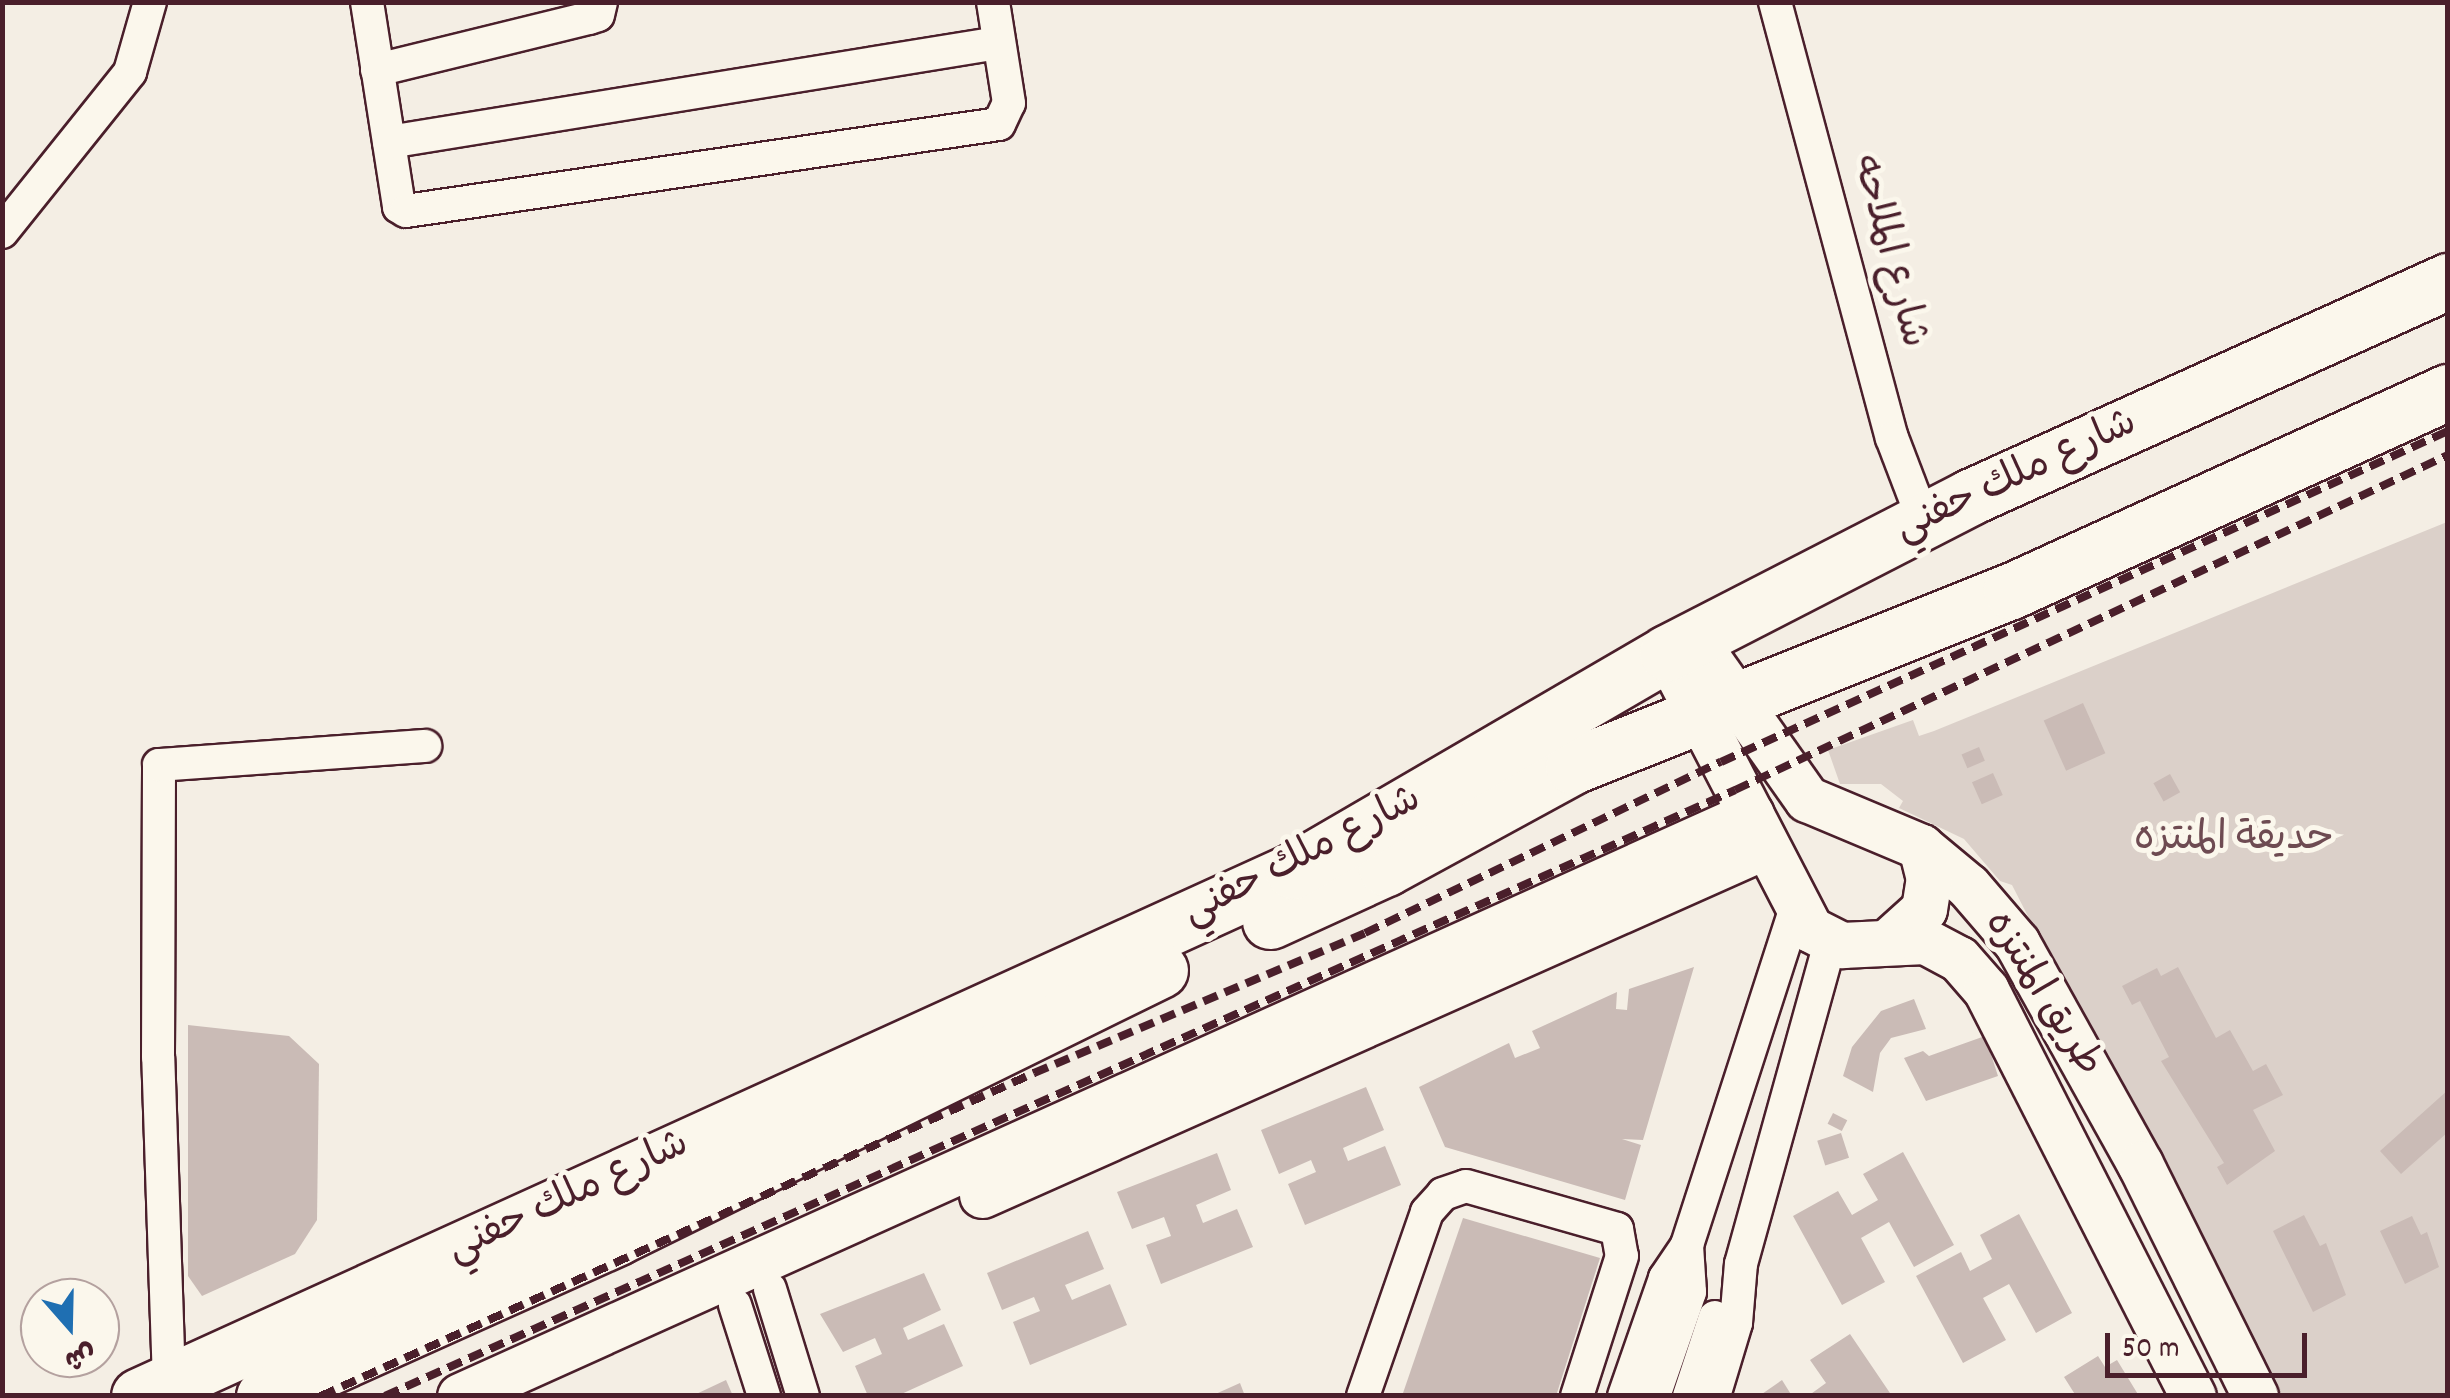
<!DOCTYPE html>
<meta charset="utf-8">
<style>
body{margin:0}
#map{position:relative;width:2450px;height:1398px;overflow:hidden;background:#f4eee4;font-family:Dekko,"Playpen Sans Arabic",sans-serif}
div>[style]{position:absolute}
.green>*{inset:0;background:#dbd0c9}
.building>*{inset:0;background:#cabbb6;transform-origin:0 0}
.roads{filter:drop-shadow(2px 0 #4a1f2b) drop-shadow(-2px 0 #4a1f2b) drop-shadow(0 2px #4a1f2b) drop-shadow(0 -2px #4a1f2b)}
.street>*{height:32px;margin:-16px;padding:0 16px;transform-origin:16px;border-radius:16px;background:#fbf7ec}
.secondary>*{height:45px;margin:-22.5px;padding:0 22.5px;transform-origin:22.5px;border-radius:22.5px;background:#fbf7ec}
.highway>*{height:55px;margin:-27.5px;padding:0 27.5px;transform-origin:27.5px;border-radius:27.5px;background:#fbf7ec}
.rail>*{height:8px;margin-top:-4px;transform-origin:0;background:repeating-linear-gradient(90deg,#4a1f2b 0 15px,transparent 0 23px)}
span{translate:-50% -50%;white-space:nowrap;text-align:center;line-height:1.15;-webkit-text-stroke:10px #fbf7ec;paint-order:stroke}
.street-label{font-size:40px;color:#4a1f2b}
.park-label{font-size:40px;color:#6e4b52}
.frame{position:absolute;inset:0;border:5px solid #4a1f2b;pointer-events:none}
.north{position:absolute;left:20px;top:1278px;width:100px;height:100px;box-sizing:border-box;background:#fbf7ec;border:2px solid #b4a19f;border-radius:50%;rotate:160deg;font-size:28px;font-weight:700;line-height:40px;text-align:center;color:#4a1f2b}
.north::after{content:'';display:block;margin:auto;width:35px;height:45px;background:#1f6fb2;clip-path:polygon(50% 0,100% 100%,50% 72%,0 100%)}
.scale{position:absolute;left:2105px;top:1333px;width:202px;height:45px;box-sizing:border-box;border:5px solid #4a1f2b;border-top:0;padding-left:12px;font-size:30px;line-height:35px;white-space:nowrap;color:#4a1f2b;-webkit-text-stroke:8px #fbf7ec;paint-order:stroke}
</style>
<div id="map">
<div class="green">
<i style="clip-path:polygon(2447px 522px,2447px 1395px,2273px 1395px,2012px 885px,2000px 881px,1964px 839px,1899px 808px,1903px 801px,1881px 784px,1840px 784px,1828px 750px,1913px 720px,1919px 736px,1934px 731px)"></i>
</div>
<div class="building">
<i style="left:2083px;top:703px;width:55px;height:43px;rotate:66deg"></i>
<i style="left:1979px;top:747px;width:15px;height:19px;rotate:67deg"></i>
<i style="left:1993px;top:773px;width:24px;height:23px;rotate:66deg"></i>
<i style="left:2170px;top:774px;width:21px;height:19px;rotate:61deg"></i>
<i style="clip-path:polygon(1694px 967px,1643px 1140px,1622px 1139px,1641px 1145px,1625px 1200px,1445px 1147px,1419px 1087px,1509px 1043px,1515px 1058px,1540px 1048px,1532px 1031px,1617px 992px,1616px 1009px,1627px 1010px,1629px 989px)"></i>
<i style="clip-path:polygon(2178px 967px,2216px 1038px,2230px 1030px,2253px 1071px,2266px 1064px,2283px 1095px,2253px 1110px,2275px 1151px,2227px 1185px,2217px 1167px,2224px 1163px,2161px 1061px,2169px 1057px,2140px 1001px,2132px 1005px,2122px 986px,2157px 968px,2161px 976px)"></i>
<i style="clip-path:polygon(1914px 999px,1926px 1029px,1891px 1038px,1880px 1053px,1873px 1092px,1843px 1076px,1852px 1047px,1881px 1011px)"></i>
<i style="clip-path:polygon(188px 1025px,289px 1036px,319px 1064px,317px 1220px,295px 1254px,202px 1296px,188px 1276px)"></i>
<i style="clip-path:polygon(1985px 1036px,1998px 1076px,1926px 1101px,1904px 1058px,1923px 1051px,1929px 1056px)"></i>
<i style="clip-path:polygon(1366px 1087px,1384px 1130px,1343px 1148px,1348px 1161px,1385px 1146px,1401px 1185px,1305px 1225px,1288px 1184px,1316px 1172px,1311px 1160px,1279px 1174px,1261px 1130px)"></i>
<i style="clip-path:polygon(2448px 1090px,2448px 1132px,2401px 1174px,2380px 1151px)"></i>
<i style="left:1833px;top:1113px;width:16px;height:12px;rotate:27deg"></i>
<i style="left:1841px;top:1133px;width:26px;height:25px;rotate:72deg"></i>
<i style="clip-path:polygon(1903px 1152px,1954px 1245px,1914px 1267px,1889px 1222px,1861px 1238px,1885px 1282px,1842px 1305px,1793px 1216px,1838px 1191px,1852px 1215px,1878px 1200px,1863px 1174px)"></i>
<i style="clip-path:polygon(1217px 1153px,1231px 1190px,1196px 1205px,1203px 1223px,1237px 1209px,1253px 1247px,1161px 1284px,1146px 1245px,1171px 1236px,1164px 1217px,1132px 1229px,1117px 1192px)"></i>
<i style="clip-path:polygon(2019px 1214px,2072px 1313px,2036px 1333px,2009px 1284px,1983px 1298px,2006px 1340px,1963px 1363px,1916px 1276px,1961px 1252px,1970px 1271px,1992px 1259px,1980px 1235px)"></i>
<i style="clip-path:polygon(2304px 1215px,2320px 1246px,2326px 1243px,2346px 1295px,2313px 1312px,2273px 1231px)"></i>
<i style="clip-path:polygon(2412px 1216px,2421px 1235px,2427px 1232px,2439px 1267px,2405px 1284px,2380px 1231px)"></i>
<i style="clip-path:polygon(1463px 1218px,1600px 1258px,1556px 1396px,1402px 1396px)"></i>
<i style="clip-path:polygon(1088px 1231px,1104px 1269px,1065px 1285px,1072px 1300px,1110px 1284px,1127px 1325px,1030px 1365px,1013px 1322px,1040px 1311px,1034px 1297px,1002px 1310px,987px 1273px)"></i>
<i style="clip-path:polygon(924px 1273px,941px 1310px,903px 1328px,908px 1340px,944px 1324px,963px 1366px,897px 1396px,868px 1396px,855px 1366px,882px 1354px,875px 1338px,843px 1352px,820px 1314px)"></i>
<i style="clip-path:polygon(1850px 1334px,1892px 1396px,1808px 1396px,1826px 1383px,1810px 1360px)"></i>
<i style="clip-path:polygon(2098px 1356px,2105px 1367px,2117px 1360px,2139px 1396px,2076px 1396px,2064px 1377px)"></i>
<i style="clip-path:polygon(726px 1380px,733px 1396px,692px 1396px)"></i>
<i style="clip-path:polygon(1782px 1380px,1792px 1396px,1759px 1396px)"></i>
<i style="clip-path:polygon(1240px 1383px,1245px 1396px,1211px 1396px)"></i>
</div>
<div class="roads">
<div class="street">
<i style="left:367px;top:2px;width:207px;rotate:81.1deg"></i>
<i style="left:399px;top:207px;width:8px;rotate:30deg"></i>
<i style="left:406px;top:211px;width:599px;rotate:-8.35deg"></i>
<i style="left:999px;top:124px;width:23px;rotate:-65deg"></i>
<i style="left:1009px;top:103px;width:102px;rotate:-99deg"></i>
<i style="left:1775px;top:2px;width:451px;rotate:75deg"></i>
<i style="left:1892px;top:438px;width:90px;rotate:69.1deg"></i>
<i style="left:377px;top:70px;width:218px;rotate:-13.8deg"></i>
<i style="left:589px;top:18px;width:9px;rotate:-18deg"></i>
<i style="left:598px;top:15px;width:13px;rotate:-77deg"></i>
<i style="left:389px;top:142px;width:617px;rotate:-9.23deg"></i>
<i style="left:2px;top:232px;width:205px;rotate:-51.3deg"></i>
<i style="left:130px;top:72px;width:73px;rotate:-74.1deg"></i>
<i style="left:770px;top:1289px;width:112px;rotate:72.9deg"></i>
<i style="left:735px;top:1305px;width:96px;rotate:72.3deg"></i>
<i style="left:169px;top:1382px;width:325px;rotate:-91.9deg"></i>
<i style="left:158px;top:1057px;width:292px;rotate:-89.8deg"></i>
<i style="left:159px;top:765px;width:267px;rotate:-4.1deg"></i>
<i style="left:1363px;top:1396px;width:195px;rotate:-70.8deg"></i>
<i style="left:1427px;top:1212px;width:24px;rotate:-48deg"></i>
<i style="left:1443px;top:1194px;width:24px;rotate:-19deg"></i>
<i style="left:1466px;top:1186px;width:157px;rotate:15.9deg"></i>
<i style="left:1617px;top:1229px;width:27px;rotate:80deg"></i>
<i style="left:1622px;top:1256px;width:147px;rotate:107.8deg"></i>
<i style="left:1624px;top:1396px;width:125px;rotate:-70.8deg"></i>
<i style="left:1665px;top:1278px;width:40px;rotate:-56deg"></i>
<i style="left:1687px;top:1245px;width:352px;rotate:-72.1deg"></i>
<i style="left:1654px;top:1396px;width:110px;rotate:-70.9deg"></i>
<i style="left:1690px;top:1292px;width:47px;rotate:-93.7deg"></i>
<i style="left:1689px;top:1396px;width:83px;rotate:-71.8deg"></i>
<i style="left:1714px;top:1396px;width:76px;rotate:-73.2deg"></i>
<i style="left:1736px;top:1323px;width:59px;rotate:-85.2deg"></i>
<i style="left:1741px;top:1264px;width:334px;rotate:-74.5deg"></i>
</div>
<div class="secondary">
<i style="left:1694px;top:639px;width:196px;rotate:54.8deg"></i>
<i style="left:1807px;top:799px;width:124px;rotate:22.8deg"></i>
<i style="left:1921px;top:847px;width:61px;rotate:39.7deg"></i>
<i style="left:1968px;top:886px;width:75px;rotate:49.3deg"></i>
<i style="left:2017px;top:943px;width:253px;rotate:60.9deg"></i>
<i style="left:2140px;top:1164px;width:259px;rotate:63.6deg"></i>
<i style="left:1667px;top:653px;width:311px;rotate:62.6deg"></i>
<i style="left:1810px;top:929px;width:36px;rotate:27deg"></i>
<i style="left:1842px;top:945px;width:83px;rotate:-2.8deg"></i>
<i style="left:1925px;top:941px;width:38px;rotate:28deg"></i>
<i style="left:1959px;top:959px;width:41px;rotate:48.9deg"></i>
<i style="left:1986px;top:990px;width:456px;rotate:63deg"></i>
<i style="left:1892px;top:938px;width:43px;rotate:-42.2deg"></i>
<i style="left:1924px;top:909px;width:30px;rotate:-81deg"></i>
<i style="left:1929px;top:879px;width:33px;rotate:-104deg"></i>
<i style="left:982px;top:1195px;width:857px;rotate:-24.02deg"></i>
<i style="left:460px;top:1396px;width:1416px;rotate:-24.27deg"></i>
</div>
<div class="highway">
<i style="left:1270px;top:921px;width:128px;rotate:-24.6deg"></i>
<i style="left:1386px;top:868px;width:213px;rotate:-28.6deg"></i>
<i style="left:1573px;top:766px;width:472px;rotate:-21.8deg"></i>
<i style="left:2011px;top:591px;width:480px;rotate:-24.5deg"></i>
<i style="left:139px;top:1396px;width:1268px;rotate:-24.46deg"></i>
<i style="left:1293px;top:871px;width:433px;rotate:-30.2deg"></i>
<i style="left:1667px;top:653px;width:341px;rotate:-27.2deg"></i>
<i style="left:1970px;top:497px;width:525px;rotate:-24.32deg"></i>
<i style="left:264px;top:1396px;width:387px;rotate:-24.2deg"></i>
<i style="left:617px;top:1237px;width:605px;rotate:-26.18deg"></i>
</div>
</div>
<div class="rail">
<i style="left:321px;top:1396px;width:783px;rotate:-24.37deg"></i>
<i style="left:1034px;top:1073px;width:359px;rotate:-22.9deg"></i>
<i style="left:1365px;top:933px;width:395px;rotate:-25.7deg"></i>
<i style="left:1721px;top:762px;width:799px;rotate:-24.48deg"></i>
<i style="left:385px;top:1396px;width:1480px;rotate:-24.17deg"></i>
<i style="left:1735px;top:790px;width:788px;rotate:-25.17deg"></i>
</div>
<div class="street-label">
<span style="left:1887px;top:252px;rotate:75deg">شارع الملاحه</span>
<span style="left:2017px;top:478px;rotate:-25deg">شارع ملك حفني</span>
<span style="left:1303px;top:858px;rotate:-27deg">شارع ملك حفني</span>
<span style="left:2041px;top:995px;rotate:58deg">طريق المنتزه</span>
<span style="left:569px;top:1199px;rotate:-25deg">شارع ملك حفني</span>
</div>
<div class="park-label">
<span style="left:2234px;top:841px">حديقة المنتزه</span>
</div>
<div class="frame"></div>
<div class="north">ش</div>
<div class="scale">50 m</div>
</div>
